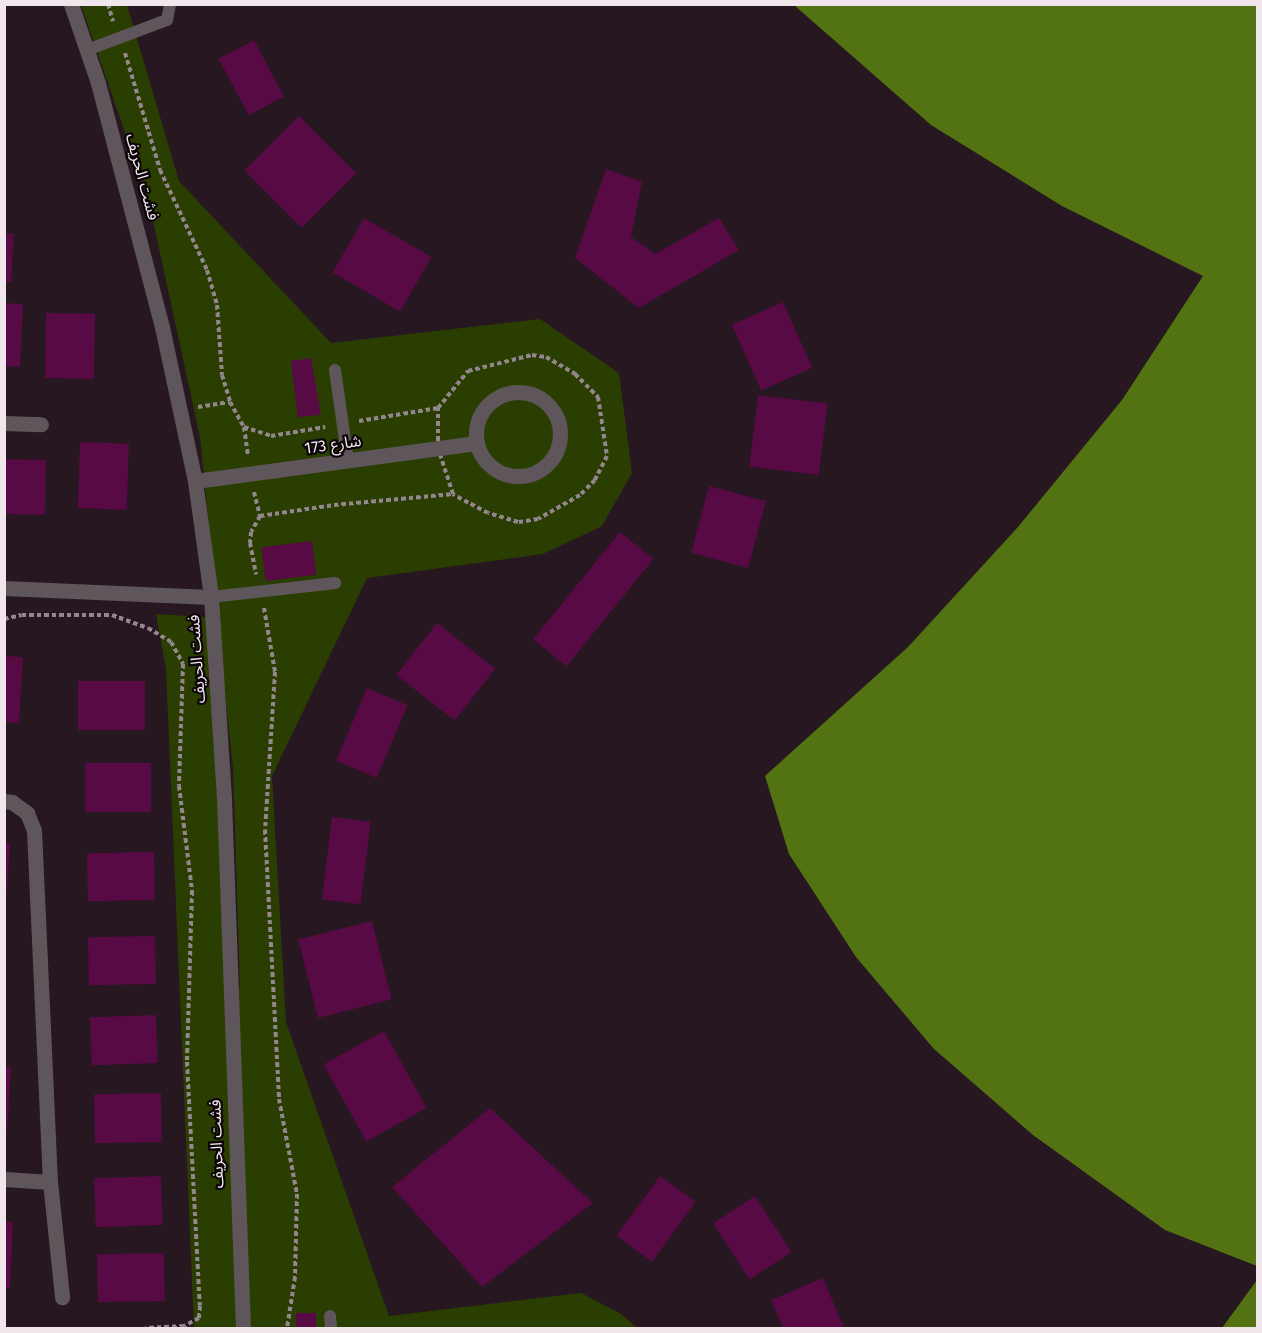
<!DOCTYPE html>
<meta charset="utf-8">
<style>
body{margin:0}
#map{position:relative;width:1262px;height:1333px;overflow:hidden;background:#271721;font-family:"Fira Sans","Noto Sans Arabic",sans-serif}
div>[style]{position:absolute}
.green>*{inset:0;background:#2b3e01}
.water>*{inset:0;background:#537312}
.building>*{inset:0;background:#570a44;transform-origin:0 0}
.path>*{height:4px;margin-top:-2px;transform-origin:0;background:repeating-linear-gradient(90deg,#93868e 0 4.5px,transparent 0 7.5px)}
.lane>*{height:12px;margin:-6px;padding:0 6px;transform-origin:6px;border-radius:6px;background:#5f565b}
.street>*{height:15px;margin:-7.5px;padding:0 7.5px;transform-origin:7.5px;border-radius:7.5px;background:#5f565b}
.street>.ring{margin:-7.5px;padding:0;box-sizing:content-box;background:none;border:15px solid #5f565b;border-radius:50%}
span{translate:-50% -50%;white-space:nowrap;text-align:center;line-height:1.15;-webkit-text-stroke:4.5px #0b0509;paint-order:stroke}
.street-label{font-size:16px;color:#f2e6ed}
.frame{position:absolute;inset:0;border:6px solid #f2e6ed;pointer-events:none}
</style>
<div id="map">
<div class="green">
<i style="clip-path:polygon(evenodd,81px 5px,127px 5px,179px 181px,331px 343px,540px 319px,619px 373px,632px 473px,602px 526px,543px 554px,367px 578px,272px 776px,286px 1022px,389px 1316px,581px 1293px,621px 1314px,637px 1328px,194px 1328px,166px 669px,156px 614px,218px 618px,200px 437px,149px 202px,81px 5px,219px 640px,233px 768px,240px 987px,239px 986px,219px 640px)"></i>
</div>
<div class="water">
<i style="clip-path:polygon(794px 5px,1257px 5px,1257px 1266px,1165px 1230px,1033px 1135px,934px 1049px,856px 957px,789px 854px,765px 776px,908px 647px,1018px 527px,1122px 400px,1203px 276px,1062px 206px,931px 125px)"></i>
<i style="clip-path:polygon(1257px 1280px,1257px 1328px,1222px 1328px)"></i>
</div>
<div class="building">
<i style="left:254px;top:40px;width:64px;height:40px;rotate:62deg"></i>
<i style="left:299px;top:116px;width:81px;height:77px;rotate:45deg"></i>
<i style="clip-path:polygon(606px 169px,642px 182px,631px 237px,655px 254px,719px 218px,739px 250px,639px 308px,575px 258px)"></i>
<i style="left:364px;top:218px;width:78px;height:63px;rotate:30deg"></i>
<i style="clip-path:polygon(4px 233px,14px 234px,11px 282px,4px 282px)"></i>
<i style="left:783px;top:302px;width:72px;height:56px;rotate:66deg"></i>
<i style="clip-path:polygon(4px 303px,23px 304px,20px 367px,4px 366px)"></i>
<i style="left:46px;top:313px;width:49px;height:65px;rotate:1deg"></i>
<i style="clip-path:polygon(311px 358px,321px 415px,298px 417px,291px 361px)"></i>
<i style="left:758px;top:395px;width:70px;height:72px;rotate:7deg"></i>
<i style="left:80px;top:442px;width:49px;height:66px;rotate:2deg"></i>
<i style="left:4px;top:459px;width:42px;height:55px;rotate:1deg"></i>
<i style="left:709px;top:486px;width:59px;height:69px;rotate:15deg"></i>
<i style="left:620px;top:532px;width:43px;height:138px;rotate:39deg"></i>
<i style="left:312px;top:541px;width:34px;height:51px;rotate:83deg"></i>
<i style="left:437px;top:623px;width:74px;height:66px;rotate:38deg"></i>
<i style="clip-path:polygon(4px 656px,23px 657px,19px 723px,4px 722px)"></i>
<i style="left:78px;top:681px;width:67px;height:49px"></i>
<i style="left:367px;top:688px;width:44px;height:79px;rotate:23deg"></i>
<i style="left:151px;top:763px;width:49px;height:66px;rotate:90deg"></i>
<i style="left:332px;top:817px;width:39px;height:83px;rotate:7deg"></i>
<i style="clip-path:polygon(4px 843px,10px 843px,6px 904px,4px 903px)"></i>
<i style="left:154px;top:852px;width:48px;height:67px;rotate:89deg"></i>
<i style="left:372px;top:921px;width:81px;height:76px;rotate:76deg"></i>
<i style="left:155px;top:936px;width:48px;height:67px;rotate:89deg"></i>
<i style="left:156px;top:1015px;width:48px;height:66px;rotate:88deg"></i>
<i style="left:384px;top:1031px;width:88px;height:69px;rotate:61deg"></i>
<i style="clip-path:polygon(4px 1067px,11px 1067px,7px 1134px,4px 1134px)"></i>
<i style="left:161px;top:1093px;width:49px;height:67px;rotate:89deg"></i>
<i style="clip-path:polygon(490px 1108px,593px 1203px,482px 1287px,392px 1187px)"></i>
<i style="left:161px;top:1176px;width:49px;height:67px;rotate:88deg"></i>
<i style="left:660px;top:1176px;width:44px;height:74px;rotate:36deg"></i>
<i style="left:755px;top:1196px;width:67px;height:50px;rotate:57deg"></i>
<i style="clip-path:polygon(4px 1222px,13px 1222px,10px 1288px,4px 1288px)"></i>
<i style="left:164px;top:1253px;width:48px;height:67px;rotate:89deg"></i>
<i style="clip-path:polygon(823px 1278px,844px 1328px,783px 1328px,771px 1300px)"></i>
<i style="left:296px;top:1313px;width:20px;height:15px"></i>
</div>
<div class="path">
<i style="left:108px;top:4px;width:18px;rotate:74deg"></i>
<i style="left:125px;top:53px;width:122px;rotate:73.3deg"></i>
<i style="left:160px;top:170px;width:110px;rotate:64.8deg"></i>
<i style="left:207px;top:270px;width:36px;rotate:74deg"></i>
<i style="left:217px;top:305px;width:70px;rotate:85.9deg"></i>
<i style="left:222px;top:375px;width:28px;rotate:73deg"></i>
<i style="left:230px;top:402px;width:29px;rotate:61deg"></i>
<i style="left:244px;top:427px;width:28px;rotate:82deg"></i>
<i style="left:532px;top:355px;width:14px;rotate:8deg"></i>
<i style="left:546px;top:357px;width:34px;rotate:30deg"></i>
<i style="left:575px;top:374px;width:33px;rotate:45deg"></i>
<i style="left:598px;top:397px;width:60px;rotate:81.3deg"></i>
<i style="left:607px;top:456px;width:27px;rotate:117deg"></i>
<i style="left:595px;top:480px;width:21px;rotate:135deg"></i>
<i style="left:580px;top:495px;width:48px;rotate:150.3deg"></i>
<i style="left:538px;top:519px;width:20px;rotate:171deg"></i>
<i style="left:518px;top:522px;width:31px;rotate:-163deg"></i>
<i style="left:488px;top:513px;width:40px;rotate:-152deg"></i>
<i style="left:453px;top:494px;width:48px;rotate:-108.1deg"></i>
<i style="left:438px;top:448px;width:40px;rotate:-90deg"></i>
<i style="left:438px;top:408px;width:48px;rotate:-51deg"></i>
<i style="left:468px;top:371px;width:66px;rotate:-14deg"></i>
<i style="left:198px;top:407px;width:32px;rotate:-9deg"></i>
<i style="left:359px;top:421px;width:80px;rotate:-9.3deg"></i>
<i style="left:244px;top:427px;width:28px;rotate:18deg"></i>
<i style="left:271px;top:436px;width:55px;rotate:-9.5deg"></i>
<i style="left:254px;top:492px;width:25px;rotate:76deg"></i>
<i style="left:260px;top:516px;width:18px;rotate:119deg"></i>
<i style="left:251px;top:532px;width:11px;rotate:95deg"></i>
<i style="left:250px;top:543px;width:32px;rotate:79deg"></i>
<i style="left:260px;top:516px;width:75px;rotate:-8.5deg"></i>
<i style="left:334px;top:505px;width:120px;rotate:-5.3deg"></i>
<i style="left:264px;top:608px;width:65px;rotate:80.2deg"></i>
<i style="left:275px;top:672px;width:158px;rotate:93.6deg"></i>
<i style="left:265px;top:830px;width:269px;rotate:87deg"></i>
<i style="left:279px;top:1099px;width:97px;rotate:79.3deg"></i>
<i style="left:297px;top:1194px;width:83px;rotate:91.4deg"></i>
<i style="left:295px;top:1277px;width:52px;rotate:98.9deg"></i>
<i style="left:4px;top:619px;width:18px;rotate:-13deg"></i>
<i style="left:22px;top:615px;width:90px"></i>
<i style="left:112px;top:615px;width:38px;rotate:20deg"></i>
<i style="left:148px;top:628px;width:27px;rotate:31deg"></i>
<i style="left:171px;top:642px;width:25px;rotate:61deg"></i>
<i style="left:183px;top:664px;width:122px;rotate:91.9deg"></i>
<i style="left:179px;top:786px;width:106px;rotate:82.9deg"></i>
<i style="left:192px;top:891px;width:171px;rotate:91.7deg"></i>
<i style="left:187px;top:1062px;width:244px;rotate:87deg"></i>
<i style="left:200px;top:1306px;width:12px;rotate:95deg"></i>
<i style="left:199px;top:1318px;width:17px;rotate:152deg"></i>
<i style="left:184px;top:1326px;width:39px;rotate:177deg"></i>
</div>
<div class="lane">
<i style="left:87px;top:50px;width:85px;rotate:-20.6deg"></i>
<i style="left:167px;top:20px;width:16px;rotate:-79deg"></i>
<i style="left:335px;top:370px;width:92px;rotate:81.9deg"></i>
<i style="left:211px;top:597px;width:125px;rotate:-6.4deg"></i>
<i style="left:330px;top:1316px;width:12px;rotate:85deg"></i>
</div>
<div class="street">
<i style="left:71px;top:4px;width:83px;rotate:71.1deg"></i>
<i style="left:98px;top:83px;width:252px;rotate:75.3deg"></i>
<i style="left:162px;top:327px;width:157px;rotate:77.9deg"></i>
<i style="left:195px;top:481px;width:117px;rotate:82.1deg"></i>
<i style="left:211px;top:597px;width:201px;rotate:86.3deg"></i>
<i style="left:224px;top:798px;width:530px;rotate:87.95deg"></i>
<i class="ring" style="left:476px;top:392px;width:69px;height:69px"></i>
<i style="left:4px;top:423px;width:37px;rotate:2deg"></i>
<i style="left:195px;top:481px;width:284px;rotate:-7.7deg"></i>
<i style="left:4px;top:588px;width:207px;rotate:2.5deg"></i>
<i style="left:4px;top:801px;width:8px;rotate:7deg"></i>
<i style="left:12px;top:802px;width:19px;rotate:36deg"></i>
<i style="left:27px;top:813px;width:18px;rotate:68deg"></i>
<i style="left:34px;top:830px;width:352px;rotate:87.4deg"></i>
<i style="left:50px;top:1182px;width:116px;rotate:84deg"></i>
<i style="left:4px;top:1179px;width:46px;rotate:3.7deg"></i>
</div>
<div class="street-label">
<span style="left:142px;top:177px;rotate:75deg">فشت الحريف</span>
<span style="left:333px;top:445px;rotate:-8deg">شارع 173</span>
<span style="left:197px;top:659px;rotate:-94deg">فشت الحريف</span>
<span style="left:217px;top:1144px;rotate:-92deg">فشت الحريف</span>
</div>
<div class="frame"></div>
</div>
